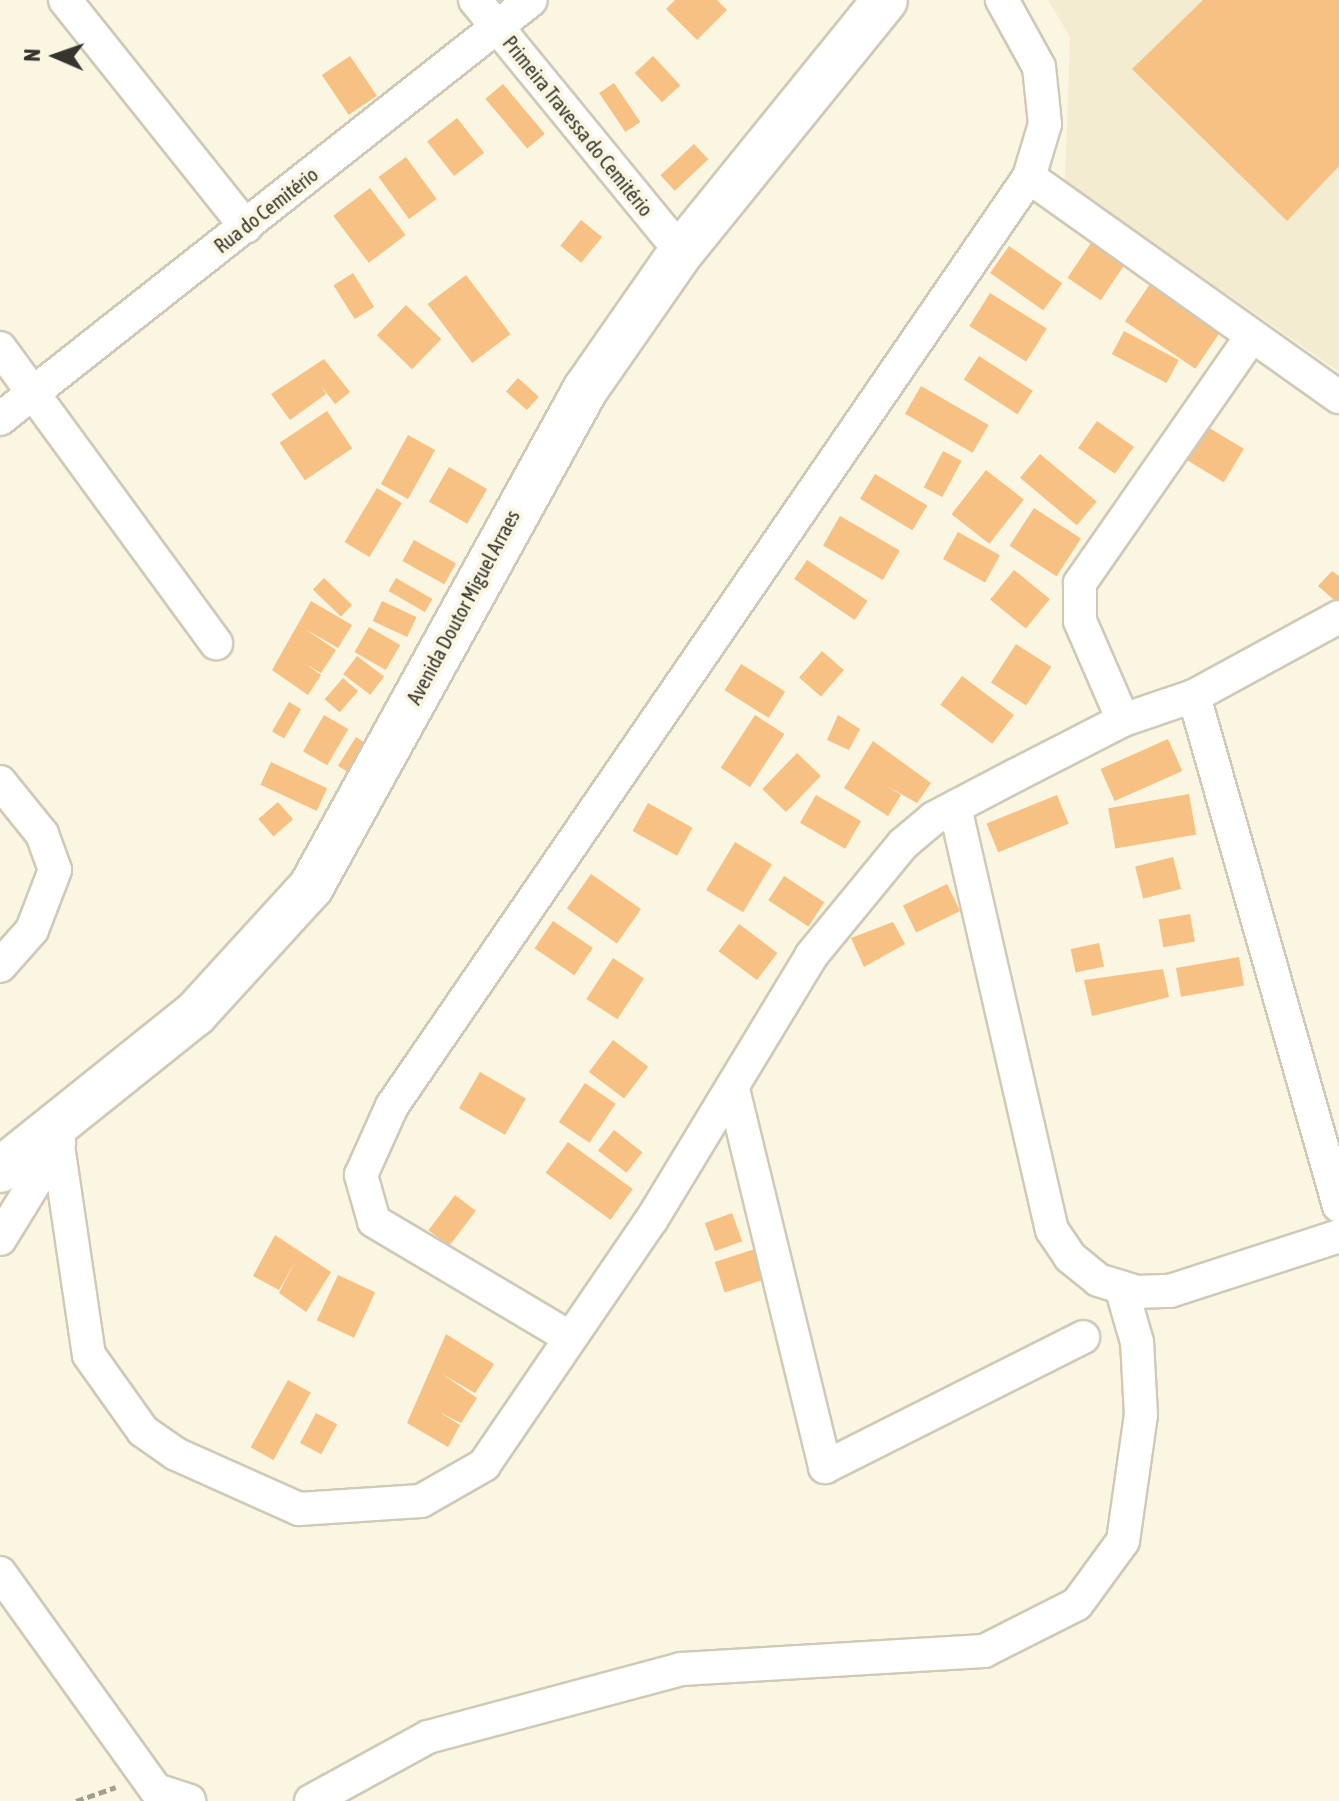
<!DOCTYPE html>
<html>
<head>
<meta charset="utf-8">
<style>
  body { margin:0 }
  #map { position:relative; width:1339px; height:1801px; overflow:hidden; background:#fbf6e2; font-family:"Asap Condensed",sans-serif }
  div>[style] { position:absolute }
  .built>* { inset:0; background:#f4ecd1 }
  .building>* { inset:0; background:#f6c182; transform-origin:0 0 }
  .path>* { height:5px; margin-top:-2.5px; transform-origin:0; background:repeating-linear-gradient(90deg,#a29e90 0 8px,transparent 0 12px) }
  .roads { filter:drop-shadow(2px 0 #cfc9b6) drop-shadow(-2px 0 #cfc9b6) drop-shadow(0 2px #cfc9b6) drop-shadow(0 -2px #cfc9b6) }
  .minor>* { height:32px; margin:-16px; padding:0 16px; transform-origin:16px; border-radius:16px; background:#fff }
  .secondary>* { height:44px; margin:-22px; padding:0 22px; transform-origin:22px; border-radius:22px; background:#fff }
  span { translate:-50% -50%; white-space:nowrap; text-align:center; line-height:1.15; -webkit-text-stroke:8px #fbf6e2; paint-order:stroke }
  .street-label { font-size:20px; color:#36342d }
  .north { position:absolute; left:16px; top:16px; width:80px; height:80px; -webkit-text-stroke:6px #fbf6e2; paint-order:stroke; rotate:272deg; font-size:22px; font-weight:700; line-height:32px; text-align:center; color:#36342d }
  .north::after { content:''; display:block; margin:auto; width:28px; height:36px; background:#36342d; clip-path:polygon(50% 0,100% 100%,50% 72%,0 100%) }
</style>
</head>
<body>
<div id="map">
  <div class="built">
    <div style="clip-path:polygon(1048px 0,1339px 0,1339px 372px,1065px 181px,1070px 37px)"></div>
  </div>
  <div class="building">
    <div style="clip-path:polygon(675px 0,717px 0,727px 10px,697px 40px,666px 9px)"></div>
    <div style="clip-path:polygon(1203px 0,1339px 0,1339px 166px,1287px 221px,1132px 69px)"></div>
    <div style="left:350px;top:56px;width:48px;height:34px;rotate:56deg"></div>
    <div style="left:653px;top:56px;width:40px;height:25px;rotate:47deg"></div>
    <div style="left:614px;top:83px;width:47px;height:18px;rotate:56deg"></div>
    <div style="left:503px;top:84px;width:65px;height:23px;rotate:50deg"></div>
    <div style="left:457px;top:118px;width:44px;height:38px;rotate:52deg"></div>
    <div style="left:694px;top:144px;width:21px;height:46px;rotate:47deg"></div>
    <div style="left:406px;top:157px;width:52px;height:34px;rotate:54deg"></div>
    <div style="left:370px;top:188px;width:59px;height:46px;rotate:53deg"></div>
    <div style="left:581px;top:220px;width:27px;height:33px;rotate:39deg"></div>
    <div style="left:1091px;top:243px;width:40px;height:42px;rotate:34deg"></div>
    <div style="left:1009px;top:246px;width:65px;height:33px;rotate:35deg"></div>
    <div style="left:353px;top:273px;width:40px;height:23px;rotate:58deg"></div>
    <div style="left:466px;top:275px;width:74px;height:48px;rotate:53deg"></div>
    <div style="left:1150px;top:284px;width:85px;height:45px;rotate:34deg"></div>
    <div style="left:990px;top:293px;width:67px;height:39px;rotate:32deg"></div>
    <div style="left:406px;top:305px;width:49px;height:42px;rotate:44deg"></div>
    <div style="left:1124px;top:331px;width:62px;height:26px;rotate:28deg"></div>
    <div style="left:979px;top:356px;width:64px;height:28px;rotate:33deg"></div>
    <div style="clip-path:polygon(324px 359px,350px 392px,335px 404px,321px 386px,326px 394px,290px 420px,271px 394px)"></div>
    <div style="left:518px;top:378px;width:28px;height:18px;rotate:42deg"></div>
    <div style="left:921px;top:386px;width:78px;height:32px;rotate:30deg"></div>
    <div style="left:327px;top:411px;width:45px;height:57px;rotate:56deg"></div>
    <div style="left:1097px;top:421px;width:45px;height:33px;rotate:35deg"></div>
    <div style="left:1201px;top:423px;width:50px;height:39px;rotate:31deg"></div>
    <div style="left:408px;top:435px;width:31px;height:56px;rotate:29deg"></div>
    <div style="left:943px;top:451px;width:21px;height:41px;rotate:28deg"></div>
    <div style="left:1040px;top:454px;width:74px;height:31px;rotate:40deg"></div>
    <div style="left:449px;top:467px;width:44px;height:40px;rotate:30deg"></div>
    <div style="left:986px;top:470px;width:48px;height:56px;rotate:38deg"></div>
    <div style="left:875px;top:474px;width:61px;height:29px;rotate:31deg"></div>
    <div style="left:377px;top:488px;width:29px;height:63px;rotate:31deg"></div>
    <div style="left:1034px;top:508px;width:56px;height:45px;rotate:33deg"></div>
    <div style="left:840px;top:516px;width:69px;height:34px;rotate:30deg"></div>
    <div style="left:958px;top:532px;width:48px;height:31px;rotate:29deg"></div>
    <div style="left:414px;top:540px;width:48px;height:24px;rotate:29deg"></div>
    <div style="left:807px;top:560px;width:73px;height:23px;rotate:34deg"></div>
    <div style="left:1014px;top:570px;width:46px;height:38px;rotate:39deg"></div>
    <div style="clip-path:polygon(1332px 571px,1339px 576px,1339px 604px,1318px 586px)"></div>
    <div style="left:324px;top:578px;width:39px;height:16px;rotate:44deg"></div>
    <div style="left:396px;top:578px;width:42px;height:15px;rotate:30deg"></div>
    <div style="clip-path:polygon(311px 601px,352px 625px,338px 648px,305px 629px,336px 650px,321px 673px,307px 665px,321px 675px,308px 695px,272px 670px)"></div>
    <div style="left:382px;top:601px;width:38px;height:22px;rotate:25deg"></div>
    <div style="left:369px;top:627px;width:36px;height:29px;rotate:30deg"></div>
    <div style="left:1016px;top:644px;width:42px;height:46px;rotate:33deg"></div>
    <div style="left:822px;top:651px;width:29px;height:35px;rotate:41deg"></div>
    <div style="left:357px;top:656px;width:34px;height:23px;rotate:37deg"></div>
    <div style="left:741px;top:664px;width:52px;height:31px;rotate:32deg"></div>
    <div style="left:962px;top:676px;width:65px;height:36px;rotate:37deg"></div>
    <div style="left:343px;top:678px;width:20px;height:28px;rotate:41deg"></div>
    <div style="left:289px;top:702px;width:14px;height:34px;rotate:30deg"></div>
    <div style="left:324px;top:715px;width:28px;height:42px;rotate:30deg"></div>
    <div style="left:755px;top:715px;width:35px;height:63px;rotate:33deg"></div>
    <div style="clip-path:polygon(838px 715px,860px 729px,849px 750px,827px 740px)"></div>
    <div style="left:356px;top:737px;width:13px;height:34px;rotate:32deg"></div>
    <div style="left:1168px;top:739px;width:35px;height:74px;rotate:66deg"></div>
    <div style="clip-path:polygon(873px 741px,931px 783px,917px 803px,887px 786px,901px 795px,888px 816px,844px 788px)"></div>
    <div style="left:797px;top:753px;width:33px;height:50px;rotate:44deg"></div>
    <div style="left:271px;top:762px;width:62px;height:25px;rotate:25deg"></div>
    <div style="left:1189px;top:794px;width:41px;height:82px;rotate:80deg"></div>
    <div style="left:816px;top:795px;width:52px;height:32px;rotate:30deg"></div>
    <div style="left:1057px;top:795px;width:31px;height:76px;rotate:68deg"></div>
    <div style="left:278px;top:802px;width:23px;height:26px;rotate:49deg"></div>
    <div style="left:648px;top:803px;width:51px;height:32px;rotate:29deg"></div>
    <div style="left:735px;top:842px;width:43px;height:56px;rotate:31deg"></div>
    <div style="left:1173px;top:857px;width:33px;height:39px;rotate:76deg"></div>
    <div style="left:591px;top:874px;width:61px;height:42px;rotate:35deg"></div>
    <div style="left:784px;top:876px;width:48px;height:29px;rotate:33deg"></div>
    <div style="left:947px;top:884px;width:30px;height:49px;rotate:64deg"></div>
    <div style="left:1190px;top:914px;width:28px;height:32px;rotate:80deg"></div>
    <div style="left:553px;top:921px;width:48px;height:33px;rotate:34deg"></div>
    <div style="clip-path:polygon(893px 922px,905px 944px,864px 967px,851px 938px)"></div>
    <div style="left:739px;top:924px;width:48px;height:34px;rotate:37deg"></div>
    <div style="left:1099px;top:943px;width:24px;height:29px;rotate:78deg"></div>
    <div style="left:1239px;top:957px;width:29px;height:64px;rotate:80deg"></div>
    <div style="left:613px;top:958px;width:37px;height:49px;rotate:33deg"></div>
    <div style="clip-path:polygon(1163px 969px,1169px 997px,1092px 1016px,1084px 980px)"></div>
    <div style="left:613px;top:1040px;width:44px;height:40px;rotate:37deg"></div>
    <div style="left:480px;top:1072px;width:53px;height:42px;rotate:30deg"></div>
    <div style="left:585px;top:1083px;width:37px;height:47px;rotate:34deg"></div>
    <div style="left:614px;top:1130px;width:36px;height:26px;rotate:38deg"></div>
    <div style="left:568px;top:1142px;width:80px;height:38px;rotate:36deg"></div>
    <div style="left:455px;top:1195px;width:26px;height:44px;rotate:37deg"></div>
    <div style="left:732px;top:1213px;width:30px;height:29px;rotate:70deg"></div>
    <div style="clip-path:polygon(275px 1235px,331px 1272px,306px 1312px,279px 1293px,295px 1262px,279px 1290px,253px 1276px)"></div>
    <div style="left:767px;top:1245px;width:32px;height:55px;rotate:72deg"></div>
    <div style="left:338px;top:1275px;width:41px;height:50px;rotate:25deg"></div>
    <div style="clip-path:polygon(446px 1334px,494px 1364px,475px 1393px,442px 1374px,477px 1398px,461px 1423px,439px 1412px,460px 1425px,448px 1447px,407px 1423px)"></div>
    <div style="left:288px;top:1380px;width:26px;height:77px;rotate:29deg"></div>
    <div style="left:316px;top:1413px;width:24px;height:34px;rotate:28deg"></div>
  </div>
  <div class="path">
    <div style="left:76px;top:1801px;width:42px;rotate:-19.3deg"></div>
  </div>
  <div class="roads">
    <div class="minor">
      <div style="left:65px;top:0;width:290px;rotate:51.4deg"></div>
      <div style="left:475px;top:0;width:325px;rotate:50.7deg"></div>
      <div style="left:1029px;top:177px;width:380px;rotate:35.4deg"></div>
      <div style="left:0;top:348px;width:366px;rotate:53.8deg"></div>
      <div style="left:0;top:419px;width:676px;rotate:-38.28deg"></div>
      <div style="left:1194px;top:696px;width:530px;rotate:74.13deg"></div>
      <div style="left:1123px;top:720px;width:108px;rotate:-113.5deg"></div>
      <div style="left:1080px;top:621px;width:38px;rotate:-90deg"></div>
      <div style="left:1080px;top:583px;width:300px;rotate:-55.2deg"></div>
      <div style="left:0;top:782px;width:67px;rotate:51.1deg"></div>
      <div style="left:42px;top:834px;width:38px;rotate:70deg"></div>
      <div style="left:55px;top:870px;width:64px;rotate:111deg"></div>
      <div style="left:32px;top:930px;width:48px;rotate:131.6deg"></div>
      <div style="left:955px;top:807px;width:434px;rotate:77.1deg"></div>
      <div style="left:1052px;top:1230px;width:32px;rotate:56deg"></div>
      <div style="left:1070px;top:1257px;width:36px;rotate:39deg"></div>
      <div style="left:1098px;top:1280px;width:41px;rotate:17.1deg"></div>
      <div style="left:1137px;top:1292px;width:33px;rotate:-2deg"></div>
      <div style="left:1170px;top:1291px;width:178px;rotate:-18deg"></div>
      <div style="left:733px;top:1089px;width:389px;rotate:76.3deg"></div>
      <div style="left:825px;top:1467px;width:289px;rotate:-26.7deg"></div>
      <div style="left:56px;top:1132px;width:225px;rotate:81.6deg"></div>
      <div style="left:89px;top:1355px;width:93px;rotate:54.6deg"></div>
      <div style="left:143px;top:1431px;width:40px;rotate:34.9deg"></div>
      <div style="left:176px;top:1454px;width:135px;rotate:24.1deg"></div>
      <div style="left:299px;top:1509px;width:122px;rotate:-3.8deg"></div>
      <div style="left:421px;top:1501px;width:73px;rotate:-29.7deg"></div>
      <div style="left:484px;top:1465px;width:298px;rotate:-55.7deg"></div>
      <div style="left:652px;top:1219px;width:307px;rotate:-58.8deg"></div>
      <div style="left:811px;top:956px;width:145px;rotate:-50.6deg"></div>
      <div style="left:903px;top:844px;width:40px;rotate:-40deg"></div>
      <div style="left:934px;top:818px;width:93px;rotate:-27.7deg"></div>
      <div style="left:1016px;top:775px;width:120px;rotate:-27.2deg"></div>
      <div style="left:1123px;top:720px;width:75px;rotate:-18.7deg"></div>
      <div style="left:1194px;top:696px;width:165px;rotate:-28.6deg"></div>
      <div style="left:0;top:1239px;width:113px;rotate:-58.4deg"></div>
      <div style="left:569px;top:1337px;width:227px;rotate:-149.3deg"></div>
      <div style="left:374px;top:1221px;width:48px;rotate:-105.8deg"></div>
      <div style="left:361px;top:1175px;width:76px;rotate:-65.8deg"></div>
      <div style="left:392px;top:1106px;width:1126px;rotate:-55.56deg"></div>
      <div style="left:1029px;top:177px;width:55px;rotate:-73.2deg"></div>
      <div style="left:1045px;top:124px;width:57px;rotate:-96deg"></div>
      <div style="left:1039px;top:67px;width:77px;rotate:-118.9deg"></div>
      <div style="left:0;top:1573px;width:267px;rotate:54.3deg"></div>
      <div style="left:156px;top:1790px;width:35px;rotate:18deg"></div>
      <div style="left:311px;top:1801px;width:133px;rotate:-28.7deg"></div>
      <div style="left:428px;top:1737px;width:262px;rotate:-15deg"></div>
      <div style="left:681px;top:1669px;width:304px;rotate:-3.4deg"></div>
      <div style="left:984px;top:1651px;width:104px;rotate:-26.8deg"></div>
      <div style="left:1077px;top:1604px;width:78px;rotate:-53.9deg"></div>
      <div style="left:1123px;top:1541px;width:127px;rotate:-81.9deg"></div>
      <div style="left:1141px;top:1415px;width:73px;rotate:-93.1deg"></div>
      <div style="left:1137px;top:1342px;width:57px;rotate:-106.2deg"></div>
    </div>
    <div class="secondary">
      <div style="left:0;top:1170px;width:250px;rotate:-38.7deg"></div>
      <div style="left:195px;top:1014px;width:172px;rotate:-47.6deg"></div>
      <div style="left:311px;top:887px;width:568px;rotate:-61.13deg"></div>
      <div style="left:585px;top:390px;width:168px;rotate:-55.2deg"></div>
      <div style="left:681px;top:252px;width:324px;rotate:-51deg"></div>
    </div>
  </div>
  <div class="street-label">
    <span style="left:578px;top:126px;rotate:51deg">Primeira Travessa do Cemitério</span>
    <span style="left:266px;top:210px;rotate:-38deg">Rua do Cemitério</span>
    <span style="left:463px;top:607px;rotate:-62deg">Avenida Doutor Miguel Arraes</span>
  </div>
  <div class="north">N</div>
</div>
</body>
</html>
